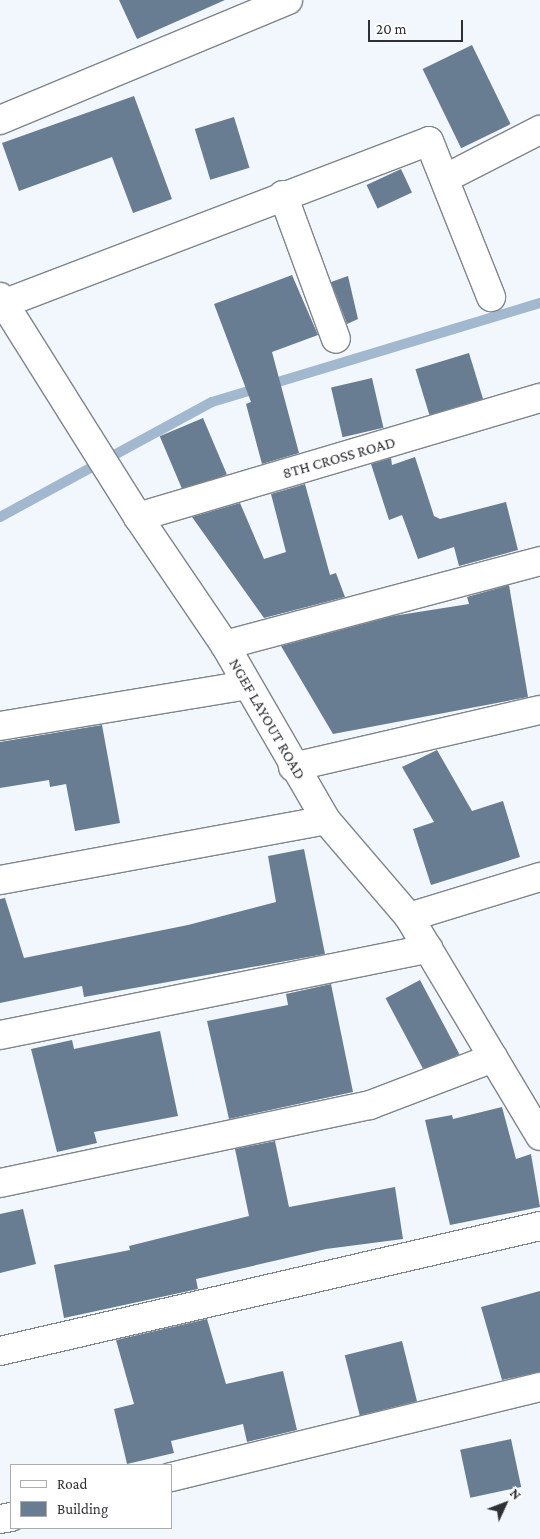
<!DOCTYPE html>
<html>
<head>
<meta charset="utf-8">
<style>
  body { margin:0 }
  #map { position:relative; width:540px; height:1539px; overflow:hidden; background:#f1f7fd; font-family:"Crimson Pro",serif }
  div>[style] { position:absolute }
  .stream>* { height:10px; margin:-5px; padding:0 5px; transform-origin:5px; border-radius:5px; background:#a1b8cf }
  .building>* { inset:0; background:#687d92; transform-origin:0 0 }
  .roads { filter:drop-shadow(1px 0 #7f858a) drop-shadow(-1px 0 #7f858a) drop-shadow(0 1px #7f858a) drop-shadow(0 -1px #7f858a) }
  .street>* { height:28px; margin:-14px; padding:0 14px; transform-origin:14px; border-radius:14px; background:#fff }
  .secondary>* { height:28px; margin:-14px; padding:0 14px; transform-origin:14px; border-radius:14px; background:#fff }
  span { translate:-50% -50%; white-space:nowrap; text-align:center; line-height:1.15; -webkit-text-stroke:4.5px #fff; paint-order:stroke }
  .street-label { font-size:16px; color:#2e3033 }
  .legend { position:absolute; left:10px; top:1464px; width:162px; height:65px; box-sizing:border-box; background:#fff; border:1px solid #abacad; margin:0; padding:6px 9px; list-style:none; font-size:15px; color:#2e3033 }
  .legend li { display:flex; align-items:center; gap:10px; height:25px }
  .legend b { width:25px; border:1px solid #abacad }
  .north { position:absolute; left:480px; top:1479px; width:50px; height:50px; -webkit-text-stroke:4px #fff; paint-order:stroke; rotate:47deg; font-size:14px; font-weight:700; line-height:20px; text-align:center; color:#2e3033 }
  .north::after { content:''; display:block; margin:auto; width:18px; height:22px; background:#2e3033; clip-path:polygon(50% 0,100% 100%,50% 72%,0 100%) }
  .scale { position:absolute; left:368px; top:20px; width:95px; height:22px; box-sizing:border-box; border:2px solid #2e3033; border-top:0; padding-left:6px; font-size:15px; line-height:18px; white-space:nowrap; color:#2e3033; -webkit-text-stroke:4px #fff; paint-order:stroke }
</style>
</head>
<body>
<div id="map">
  <div class="stream">
    <div style="left:0;top:517px;width:241px;rotate:-28.5deg"></div>
    <div style="left:212px;top:402px;width:343px;rotate:-16.8deg"></div>
  </div>
  <div class="building">
    <div style="clip-path:polygon(119px 0,225px 0,137px 39px)"></div>
    <div style="left:472px;top:45px;width:88px;height:55px;rotate:64deg"></div>
    <div style="clip-path:polygon(134px 96px,172px 199px,133px 213px,112px 157px,19px 191px,2px 143px)"></div>
    <div style="left:234px;top:117px;width:53px;height:41px;rotate:73deg"></div>
    <div style="left:401px;top:169px;width:26px;height:38px;rotate:65deg"></div>
    <div style="clip-path:polygon(292px 275px,318px 335px,272px 352px,299px 453px,262px 464px,246px 404px,251px 402px,214px 304px)"></div>
    <div style="clip-path:polygon(348px 276px,358px 319px,347px 324px,331px 282px)"></div>
    <div style="left:469px;top:353px;width:48px;height:56px;rotate:73deg"></div>
    <div style="left:372px;top:378px;width:51px;height:42px;rotate:77deg"></div>
    <div style="left:203px;top:418px;width:61px;height:47px;rotate:67deg"></div>
    <div style="clip-path:polygon(415px 457px,434px 516px,440px 519px,506px 502px,518px 550px,459px 566px,454px 547px,418px 559px,402px 515px,389px 520px,371px 464px,391px 458px,392px 465px)"></div>
    <div style="clip-path:polygon(305px 484px,330px 575px,336px 573px,345px 597px,264px 618px,192px 517px,240px 503px,264px 559px,286px 552px,271px 494px)"></div>
    <div style="clip-path:polygon(509px 585px,528px 697px,333px 734px,281px 646px,393px 616px,469px 604px,467px 597px)"></div>
    <div style="clip-path:polygon(102px 725px,120px 823px,75px 831px,66px 784px,50px 787px,49px 780px,0 788px,0 742px)"></div>
    <div style="clip-path:polygon(437px 750px,472px 811px,503px 801px,520px 857px,431px 885px,413px 829px,434px 822px,402px 767px)"></div>
    <div style="clip-path:polygon(304px 849px,325px 954px,84px 997px,82px 986px,0 1003px,0 899px,5px 898px,24px 958px,188px 925px,276px 902px,268px 856px)"></div>
    <div style="left:420px;top:980px;width:84px;height:39px;rotate:62deg"></div>
    <div style="clip-path:polygon(331px 984px,353px 1092px,229px 1119px,207px 1021px,288px 1005px,286px 994px)"></div>
    <div style="clip-path:polygon(160px 1031px,178px 1116px,94px 1132px,97px 1143px,57px 1152px,31px 1049px,72px 1040px,74px 1049px)"></div>
    <div style="clip-path:polygon(502px 1107px,516px 1159px,531px 1154px,540px 1207px,450px 1225px,425px 1120px,452px 1115px,453px 1119px)"></div>
    <div style="clip-path:polygon(275px 1141px,289px 1207px,395px 1187px,403px 1239px,326px 1249px,196px 1279px,198px 1289px,64px 1318px,54px 1265px,130px 1250px,129px 1246px,249px 1216px,235px 1149px)"></div>
    <div style="clip-path:polygon(23px 1209px,36px 1264px,0 1273px,0 1214px)"></div>
    <div style="clip-path:polygon(540px 1291px,540px 1372px,502px 1380px,481px 1307px)"></div>
    <div style="clip-path:polygon(207px 1319px,226px 1384px,283px 1371px,297px 1430px,247px 1442px,243px 1424px,171px 1441px,174px 1453px,127px 1464px,114px 1409px,134px 1404px,116px 1340px)"></div>
    <div style="left:402px;top:1341px;width:62px;height:59px;rotate:76deg"></div>
    <div style="left:511px;top:1439px;width:49px;height:52px;rotate:78deg"></div>
  </div>
  <div class="roads">
    <div class="street">
      <div style="left:0;top:120px;width:312px;rotate:-22.6deg"></div>
      <div style="left:446px;top:178px;width:106px;rotate:-27.1deg"></div>
      <div style="left:283px;top:195px;width:153px;rotate:69.8deg"></div>
      <div style="left:0;top:305px;width:459px;rotate:-20.9deg"></div>
      <div style="left:429px;top:141px;width:168px;rotate:68.3deg"></div>
      <div style="left:138px;top:517px;width:419px;rotate:-16.5deg"></div>
      <div style="left:225px;top:645px;width:326px;rotate:-14.9deg"></div>
      <div style="left:0;top:726px;width:250px;rotate:-9.4deg"></div>
      <div style="left:293px;top:767px;width:253px;rotate:-13deg"></div>
      <div style="left:409px;top:917px;width:137px;rotate:-17deg"></div>
      <div style="left:0;top:1035px;width:437px;rotate:-11.4deg"></div>
      <div style="left:0;top:1183px;width:378px;rotate:-11.9deg"></div>
      <div style="left:370px;top:1105px;width:132px;rotate:-20.9deg"></div>
      <div style="left:0;top:1351px;width:554px;rotate:-13.03deg"></div>
      <div style="left:171px;top:1477px;width:380px;rotate:-13.7deg"></div>
      <div style="left:0;top:1519px;width:11px;rotate:-10deg"></div>
    </div>
    <div class="secondary">
      <div style="left:0;top:297px;width:260px;rotate:57.9deg"></div>
      <div style="left:138px;top:517px;width:155px;rotate:55.8deg"></div>
      <div style="left:225px;top:645px;width:202px;rotate:60deg"></div>
      <div style="left:326px;top:820px;width:128px;rotate:49.4deg"></div>
      <div style="left:409px;top:917px;width:255px;rotate:59.1deg"></div>
      <div style="left:0;top:880px;width:331px;rotate:-10.4deg"></div>
    </div>
  </div>
  <div class="street-label">
    <span style="left:339px;top:458px;rotate:-16deg">8TH CROSS ROAD</span>
    <span style="left:267px;top:719px;rotate:60deg">NGEF LAYOUT ROAD</span>
  </div>
  <ul class="legend">
  <li><b style="height:6px;background:#fff"></b>Road</li>
  <li><b style="height:14px;background:#687d92"></b>Building</li>
  </ul>
  <div class="north">N</div>
  <div class="scale">20 m</div>
</div>
</body>
</html>
